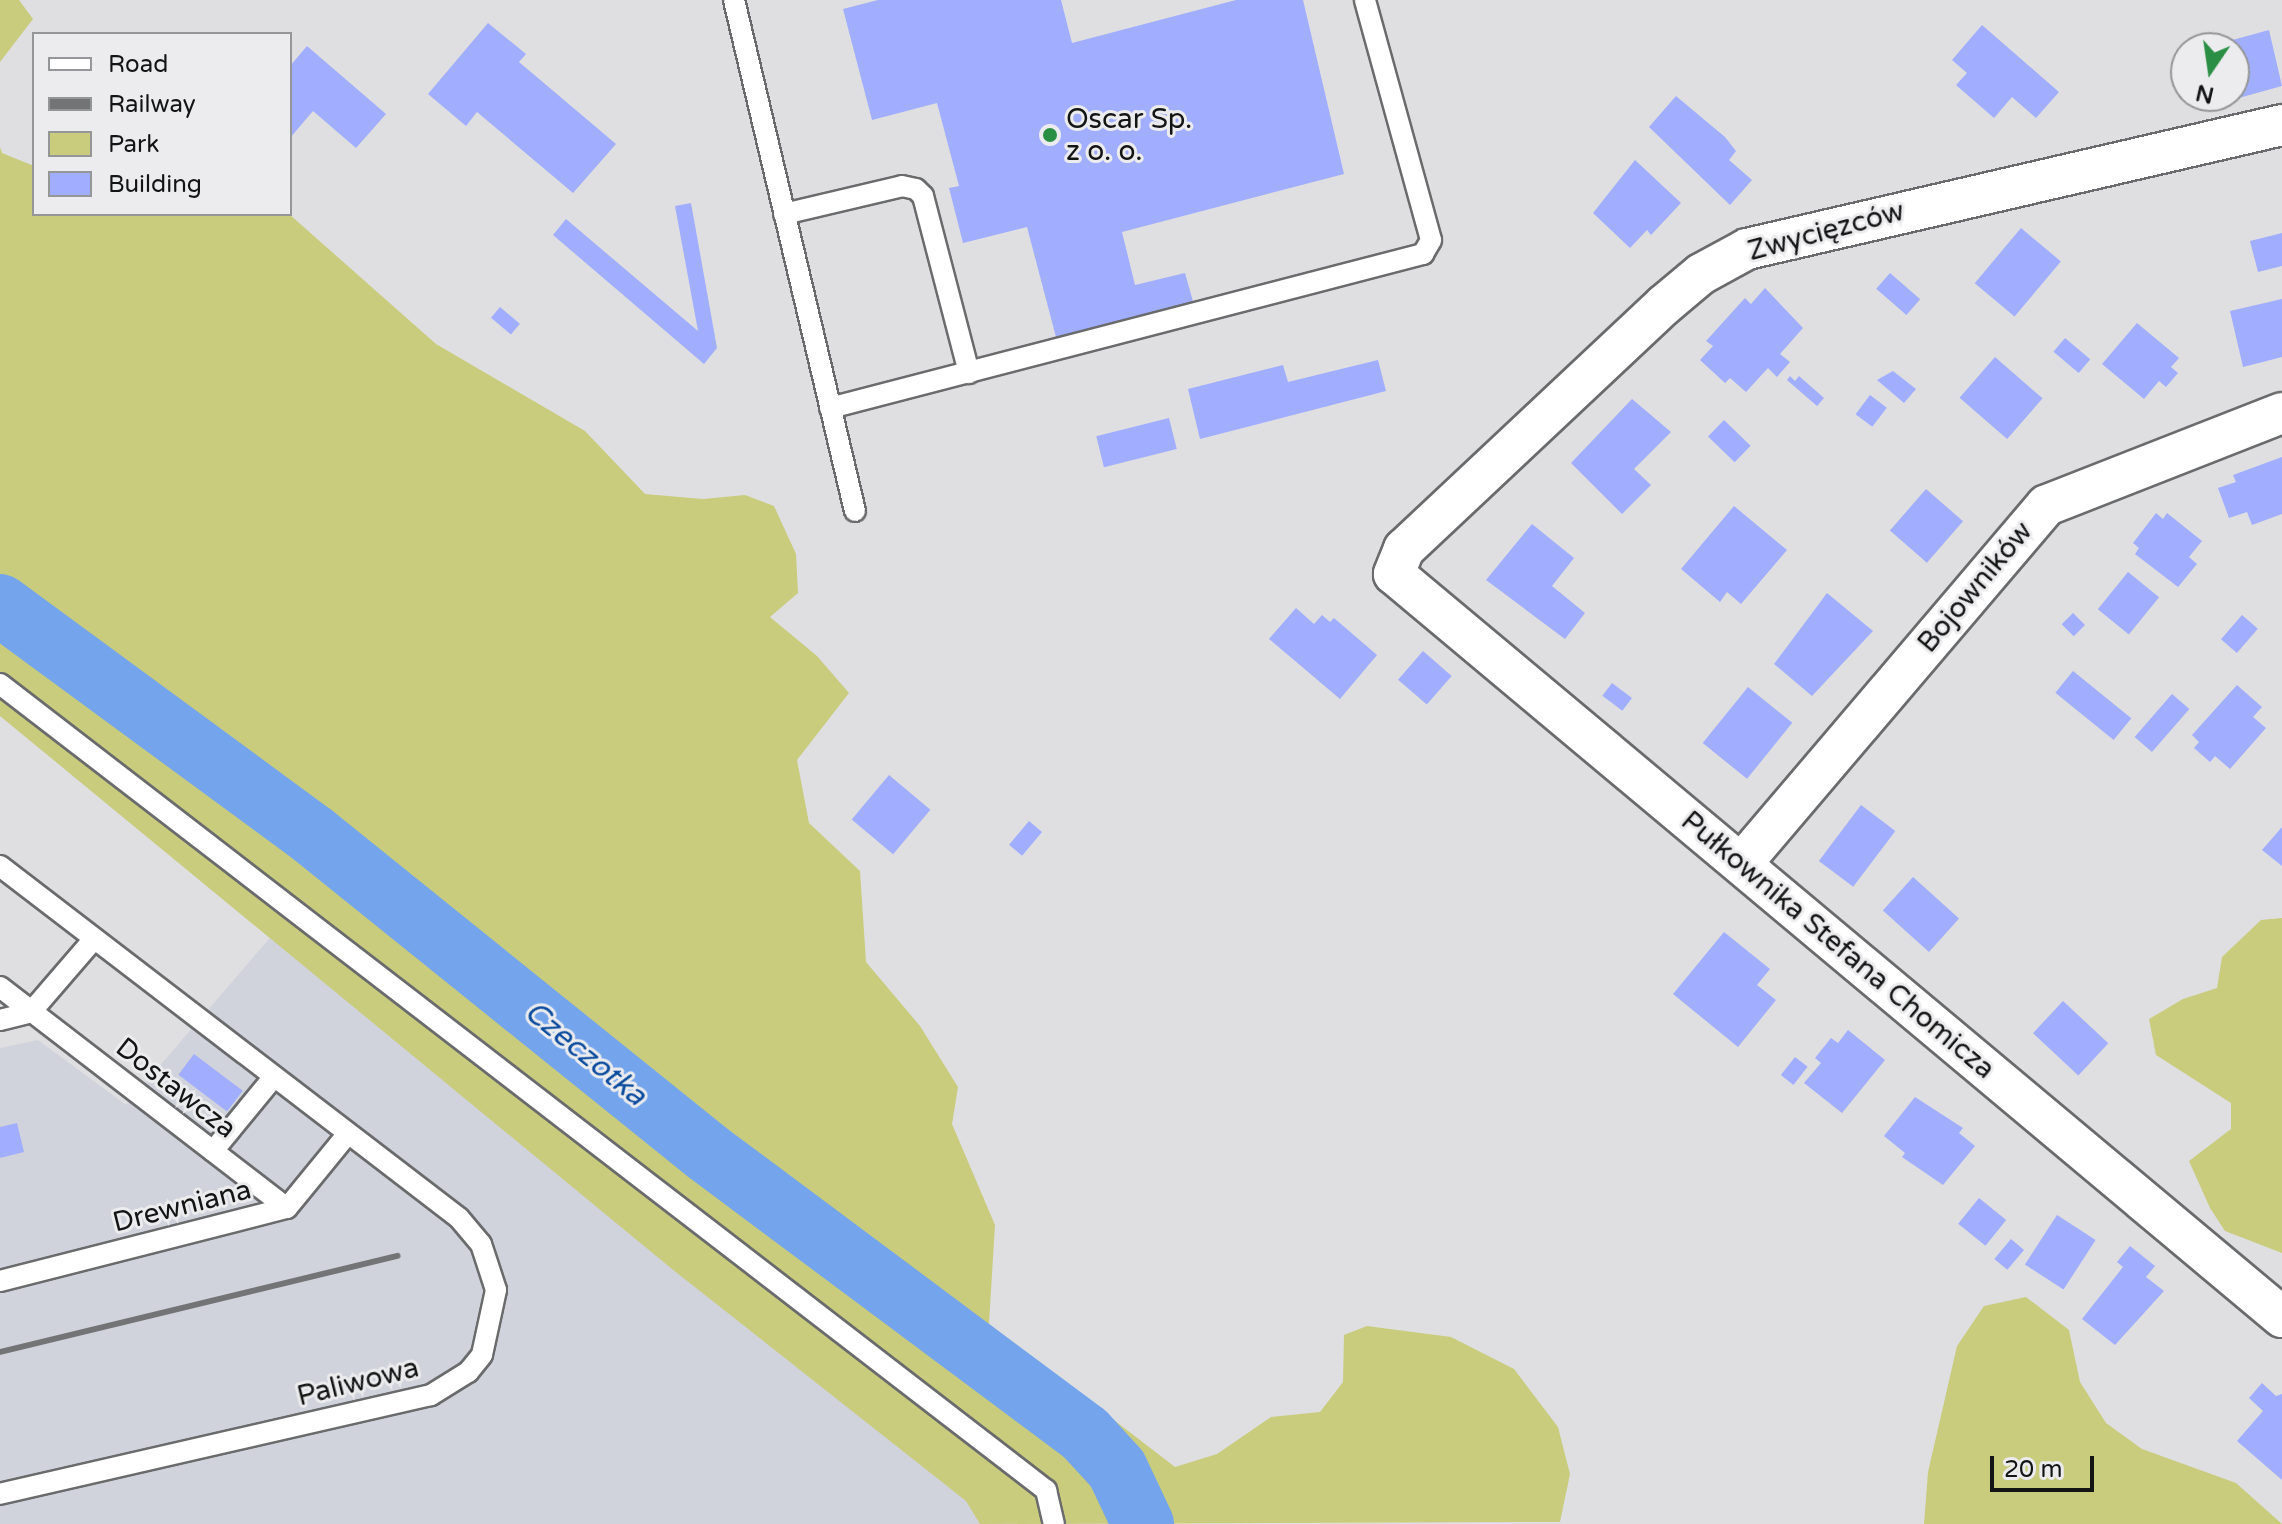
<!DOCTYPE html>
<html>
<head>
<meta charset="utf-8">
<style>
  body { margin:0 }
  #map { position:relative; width:2282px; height:1524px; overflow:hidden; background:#dfdfe1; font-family:"Varela Round",sans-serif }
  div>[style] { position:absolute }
  .built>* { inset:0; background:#d1d3dc }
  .green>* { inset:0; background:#c9cc7c }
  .river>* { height:62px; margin:-31px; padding:0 31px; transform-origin:31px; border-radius:31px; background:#74a5ec }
  .building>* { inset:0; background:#a1adff; transform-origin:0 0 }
  .roads { filter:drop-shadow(2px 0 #6a6b6c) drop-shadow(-2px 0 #6a6b6c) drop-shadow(0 2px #6a6b6c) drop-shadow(0 -2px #6a6b6c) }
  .lane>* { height:20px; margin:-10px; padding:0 10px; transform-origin:10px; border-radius:10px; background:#fff }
  .street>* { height:40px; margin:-20px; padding:0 20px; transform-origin:20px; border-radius:20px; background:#fff }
  .rail>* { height:6px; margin:-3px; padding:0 3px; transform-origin:3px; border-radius:3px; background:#737475 }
  .dots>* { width:22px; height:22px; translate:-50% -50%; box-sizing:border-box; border:4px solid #ececee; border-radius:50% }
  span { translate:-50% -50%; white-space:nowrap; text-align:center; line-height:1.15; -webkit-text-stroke:6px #ececee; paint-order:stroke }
  .poi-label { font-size:28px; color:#131414 }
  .left { translate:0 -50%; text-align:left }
  .street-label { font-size:28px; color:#131414 }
  .water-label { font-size:30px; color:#0a4b9e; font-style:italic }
  .legend { position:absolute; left:32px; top:32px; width:260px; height:184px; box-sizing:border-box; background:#ececee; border:2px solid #959697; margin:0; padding:10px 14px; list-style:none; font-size:24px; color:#131414 }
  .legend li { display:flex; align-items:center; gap:16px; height:40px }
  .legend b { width:40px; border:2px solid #959697 }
  .north { position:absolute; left:2170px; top:32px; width:80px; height:80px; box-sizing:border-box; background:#ececee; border:2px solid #959697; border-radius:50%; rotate:193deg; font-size:22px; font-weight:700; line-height:32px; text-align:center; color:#131414 }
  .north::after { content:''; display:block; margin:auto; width:28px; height:36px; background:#2a8f44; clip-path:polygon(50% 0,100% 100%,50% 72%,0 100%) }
  .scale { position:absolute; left:1990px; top:1456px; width:104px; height:36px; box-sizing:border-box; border:4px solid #131414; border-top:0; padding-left:10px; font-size:24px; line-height:28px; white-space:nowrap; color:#131414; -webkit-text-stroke:6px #ececee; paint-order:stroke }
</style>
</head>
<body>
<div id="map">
  <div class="built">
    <div style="clip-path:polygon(281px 925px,1029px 1524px,0 1524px,0 1048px,38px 1040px,126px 1105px)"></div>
  </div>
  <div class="green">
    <div style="clip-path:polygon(0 0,19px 0,33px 19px,0 62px)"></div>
    <div style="clip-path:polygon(0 147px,2px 153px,34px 166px,34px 214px,289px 214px,436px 344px,585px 431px,645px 494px,703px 499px,745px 495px,774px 506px,796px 554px,798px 593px,770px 617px,817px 656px,849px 693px,797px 760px,809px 823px,860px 871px,866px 962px,920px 1026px,958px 1087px,952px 1124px,995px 1225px,989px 1324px,1175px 1467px,1217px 1454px,1271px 1417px,1320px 1412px,1343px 1382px,1344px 1335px,1367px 1326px,1451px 1337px,1514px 1369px,1558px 1427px,1570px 1474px,1560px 1522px,980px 1524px,966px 1501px,672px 1269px,0 716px)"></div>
    <div style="clip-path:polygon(2282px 918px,2282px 1253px,2225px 1231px,2210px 1208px,2189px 1161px,2231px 1129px,2231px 1103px,2156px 1055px,2149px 1019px,2183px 999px,2217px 988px,2222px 957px,2261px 920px)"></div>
    <div style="clip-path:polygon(2026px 1297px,2069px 1330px,2080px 1382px,2106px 1423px,2142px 1449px,2236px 1483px,2282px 1524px,1924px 1524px,1928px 1472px,1957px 1346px,1984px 1306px)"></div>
  </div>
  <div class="river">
    <div style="left:0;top:605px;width:388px;rotate:36.3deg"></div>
    <div style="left:313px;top:835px;width:507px;rotate:38.84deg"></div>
    <div style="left:708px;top:1153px;width:470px;rotate:36.7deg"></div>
    <div style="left:1085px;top:1434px;width:47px;rotate:47.6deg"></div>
    <div style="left:1117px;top:1469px;width:61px;rotate:64.7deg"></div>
  </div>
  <div class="building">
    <div style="clip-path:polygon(878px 0,1061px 0,1072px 43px,1236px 0,1303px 0,1344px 174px,1122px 232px,1135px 285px,1185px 273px,1194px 305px,1057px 341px,1027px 227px,963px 243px,949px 188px,959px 186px,937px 103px,872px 120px,843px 9px)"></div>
    <div style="clip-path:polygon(488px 23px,526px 54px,519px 62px,616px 144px,573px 193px,477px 112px,466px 126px,428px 94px)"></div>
    <div style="clip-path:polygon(1982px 25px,2059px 92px,2036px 118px,2012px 97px,1994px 118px,1956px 85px,1967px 73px,1952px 60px)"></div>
    <div style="clip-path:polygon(2269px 30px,2282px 86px,2217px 104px,2215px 96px,2234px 96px,2234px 48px,2207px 47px)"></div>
    <div style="clip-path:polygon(307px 46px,386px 114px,356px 148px,313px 111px,290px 138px,290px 66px)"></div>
    <div style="clip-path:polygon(1676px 96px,1725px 137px,1736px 151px,1729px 160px,1752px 180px,1730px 205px,1649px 127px)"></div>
    <div style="clip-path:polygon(1635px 160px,1681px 203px,1651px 235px,1647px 230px,1630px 248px,1593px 213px)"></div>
    <div style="clip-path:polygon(691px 203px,717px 348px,704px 364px,553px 235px,566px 219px,698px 331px,675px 206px)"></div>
    <div style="left:2021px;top:228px;width:52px;height:72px;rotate:40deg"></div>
    <div style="clip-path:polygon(2282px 233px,2282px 266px,2258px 272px,2250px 241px)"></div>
    <div style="left:1890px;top:273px;width:40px;height:21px;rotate:41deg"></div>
    <div style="clip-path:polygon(1765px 288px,1803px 328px,1780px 354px,1790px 362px,1777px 377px,1768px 368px,1746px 392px,1730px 378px,1725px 383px,1700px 360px,1713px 346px,1706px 341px,1745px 298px,1751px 304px)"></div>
    <div style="clip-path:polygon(2282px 299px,2282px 357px,2243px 367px,2230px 311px)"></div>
    <div style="left:500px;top:307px;width:26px;height:14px;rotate:40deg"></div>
    <div style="clip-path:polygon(2137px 323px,2179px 358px,2171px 367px,2178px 373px,2166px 387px,2159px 381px,2144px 399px,2102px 364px)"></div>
    <div style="left:2065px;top:338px;width:33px;height:18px;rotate:40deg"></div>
    <div style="left:1995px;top:357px;width:63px;height:54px;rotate:41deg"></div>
    <div style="clip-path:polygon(1378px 360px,1386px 391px,1200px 439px,1188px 389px,1283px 365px,1288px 382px)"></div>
    <div style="clip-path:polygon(1893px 371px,1916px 389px,1904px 403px,1877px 380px)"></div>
    <div style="clip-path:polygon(1790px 376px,1795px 381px,1799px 376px,1824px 398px,1817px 406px,1787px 380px)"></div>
    <div style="left:1870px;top:395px;width:21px;height:24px;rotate:37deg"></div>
    <div style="clip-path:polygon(1632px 399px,1671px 432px,1634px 469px,1651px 485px,1622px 514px,1571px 463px)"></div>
    <div style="left:1169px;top:418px;width:32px;height:75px;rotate:76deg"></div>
    <div style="left:1724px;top:420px;width:37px;height:23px;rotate:44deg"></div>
    <div style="clip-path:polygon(2282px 457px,2282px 514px,2252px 525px,2247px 512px,2229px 518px,2218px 488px,2236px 482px,2233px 475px)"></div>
    <div style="left:1926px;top:489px;width:49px;height:55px;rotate:41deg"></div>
    <div style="clip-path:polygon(1734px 506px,1787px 550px,1741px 604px,1727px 592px,1720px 602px,1681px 569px)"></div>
    <div style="clip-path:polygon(2156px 513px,2163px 519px,2167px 513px,2202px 541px,2189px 557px,2197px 564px,2178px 587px,2135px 554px,2139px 548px,2133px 543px)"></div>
    <div style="clip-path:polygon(1532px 524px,1574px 558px,1552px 586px,1585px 613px,1565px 639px,1486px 580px)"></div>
    <div style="left:2128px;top:572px;width:40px;height:48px;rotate:39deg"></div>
    <div style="clip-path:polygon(1827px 593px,1873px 631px,1812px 696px,1774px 664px)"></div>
    <div style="clip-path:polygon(1296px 608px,1314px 624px,1322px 615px,1330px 622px,1334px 618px,1377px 655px,1340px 699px,1269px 639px)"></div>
    <div style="left:2073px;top:613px;width:17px;height:16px;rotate:45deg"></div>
    <div style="left:2242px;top:615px;width:21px;height:32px;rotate:41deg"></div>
    <div style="left:1423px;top:651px;width:38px;height:38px;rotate:41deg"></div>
    <div style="left:2073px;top:671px;width:75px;height:28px;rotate:39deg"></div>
    <div style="left:1612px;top:683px;width:25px;height:16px;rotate:37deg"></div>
    <div style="clip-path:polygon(2237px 685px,2262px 707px,2253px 717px,2266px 728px,2230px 769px,2215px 756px,2210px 762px,2194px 748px,2199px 742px,2192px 735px)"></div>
    <div style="left:1748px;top:687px;width:57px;height:72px;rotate:39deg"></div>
    <div style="left:2172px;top:694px;width:23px;height:57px;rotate:41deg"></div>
    <div style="left:889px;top:775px;width:54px;height:58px;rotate:40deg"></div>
    <div style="left:1861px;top:805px;width:43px;height:70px;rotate:37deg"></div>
    <div style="left:1029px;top:821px;width:17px;height:31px;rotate:40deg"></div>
    <div style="clip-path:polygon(2282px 827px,2282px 866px,2262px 850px)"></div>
    <div style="left:1913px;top:877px;width:62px;height:45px;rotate:42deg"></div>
    <div style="clip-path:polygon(1724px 932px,1770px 969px,1757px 985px,1776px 1000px,1738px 1047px,1673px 994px)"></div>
    <div style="left:2063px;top:1001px;width:62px;height:44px;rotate:43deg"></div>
    <div style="clip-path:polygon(1848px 1030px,1885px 1060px,1842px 1113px,1804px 1083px,1821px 1063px,1815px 1058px,1831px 1038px,1838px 1043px)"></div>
    <div style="left:194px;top:1054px;width:61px;height:26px;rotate:37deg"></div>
    <div style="left:1795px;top:1057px;width:16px;height:23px;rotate:38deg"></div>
    <div style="clip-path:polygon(1915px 1097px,1963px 1128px,1959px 1133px,1975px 1146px,1943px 1185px,1902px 1157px,1905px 1153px,1884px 1136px)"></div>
    <div style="clip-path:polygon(17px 1123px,24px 1152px,0 1158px,0 1127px)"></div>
    <div style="left:1979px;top:1198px;width:35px;height:33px;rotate:39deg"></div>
    <div style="left:2057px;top:1215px;width:46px;height:59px;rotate:33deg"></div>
    <div style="left:2011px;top:1239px;width:17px;height:26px;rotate:40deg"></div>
    <div style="clip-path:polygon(2130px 1246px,2155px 1266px,2146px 1277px,2164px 1291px,2115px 1345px,2082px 1319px,2123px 1267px,2117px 1262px)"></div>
    <div style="clip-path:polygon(2262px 1383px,2276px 1396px,2282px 1394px,2282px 1480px,2237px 1441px,2263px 1411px,2249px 1398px)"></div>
  </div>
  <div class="roads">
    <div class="lane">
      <div style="left:734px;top:0;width:525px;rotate:76.68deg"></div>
      <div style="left:784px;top:214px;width:121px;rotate:-13.3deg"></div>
      <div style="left:902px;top:186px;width:14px;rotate:12deg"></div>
      <div style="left:916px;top:189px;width:10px;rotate:45deg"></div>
      <div style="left:923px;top:196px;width:183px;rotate:75.4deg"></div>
      <div style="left:830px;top:408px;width:613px;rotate:-14.56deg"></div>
      <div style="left:1423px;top:254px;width:16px;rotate:-60deg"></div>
      <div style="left:1431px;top:240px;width:249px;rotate:-105.4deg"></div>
      <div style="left:0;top:684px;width:1321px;rotate:37.62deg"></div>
      <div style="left:1046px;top:1490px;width:35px;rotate:77deg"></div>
      <div style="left:0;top:866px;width:578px;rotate:37.48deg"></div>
      <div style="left:459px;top:1218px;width:34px;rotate:50deg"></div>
      <div style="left:481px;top:1244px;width:48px;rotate:71.9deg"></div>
      <div style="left:496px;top:1290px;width:66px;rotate:102.2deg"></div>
      <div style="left:482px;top:1355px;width:22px;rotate:129deg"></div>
      <div style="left:468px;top:1372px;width:44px;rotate:148.1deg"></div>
      <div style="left:431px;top:1395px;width:442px;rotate:167.1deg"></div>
      <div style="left:0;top:987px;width:362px;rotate:37.6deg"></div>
      <div style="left:31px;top:1012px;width:96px;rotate:-49.2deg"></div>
      <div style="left:0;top:1020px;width:32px;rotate:-14deg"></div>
      <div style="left:213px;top:1151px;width:94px;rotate:-50.6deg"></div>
      <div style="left:0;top:1281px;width:296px;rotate:-14.3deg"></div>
      <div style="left:287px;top:1208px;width:93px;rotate:-50.7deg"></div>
    </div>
    <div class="street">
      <div style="left:2282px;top:125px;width:549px;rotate:166.95deg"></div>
      <div style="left:1747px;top:249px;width:52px;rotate:151.5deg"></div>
      <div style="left:1701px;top:274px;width:48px;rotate:140deg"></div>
      <div style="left:1664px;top:305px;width:357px;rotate:136.8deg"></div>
      <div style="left:1404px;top:549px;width:27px;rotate:112deg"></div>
      <div style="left:1394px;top:574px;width:1158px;rotate:39.92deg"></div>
      <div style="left:1742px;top:863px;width:470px;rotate:-49.6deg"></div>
      <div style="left:2047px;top:505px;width:252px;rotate:-21.4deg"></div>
    </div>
  </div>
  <div class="rail">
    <div style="left:0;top:1352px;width:409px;rotate:-13.6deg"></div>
  </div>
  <div class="dots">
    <div style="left:1050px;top:135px;background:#2a8f44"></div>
  </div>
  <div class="poi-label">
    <span class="left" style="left:1066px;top:135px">Oscar Sp.<br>z o. o.</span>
  </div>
  <div class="street-label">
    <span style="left:1826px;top:231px;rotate:-15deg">Zwycięzców</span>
    <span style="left:1975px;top:587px;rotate:-50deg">Bojowników</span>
    <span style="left:1838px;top:945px;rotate:40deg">Pułkownika Stefana Chomicza</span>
    <span style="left:176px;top:1088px;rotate:38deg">Dostawcza</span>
    <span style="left:182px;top:1206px;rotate:-14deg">Drewniana</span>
    <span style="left:358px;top:1382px;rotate:-14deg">Paliwowa</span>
  </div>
  <div class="water-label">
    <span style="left:585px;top:1054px;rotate:39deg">Czeczotka</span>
  </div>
  <ul class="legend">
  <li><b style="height:10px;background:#fff"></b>Road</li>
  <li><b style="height:10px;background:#737475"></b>Railway</li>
  <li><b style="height:22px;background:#c9cc7c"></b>Park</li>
  <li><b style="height:22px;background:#a1adff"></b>Building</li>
  </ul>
  <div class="north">N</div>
  <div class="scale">20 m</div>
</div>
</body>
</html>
